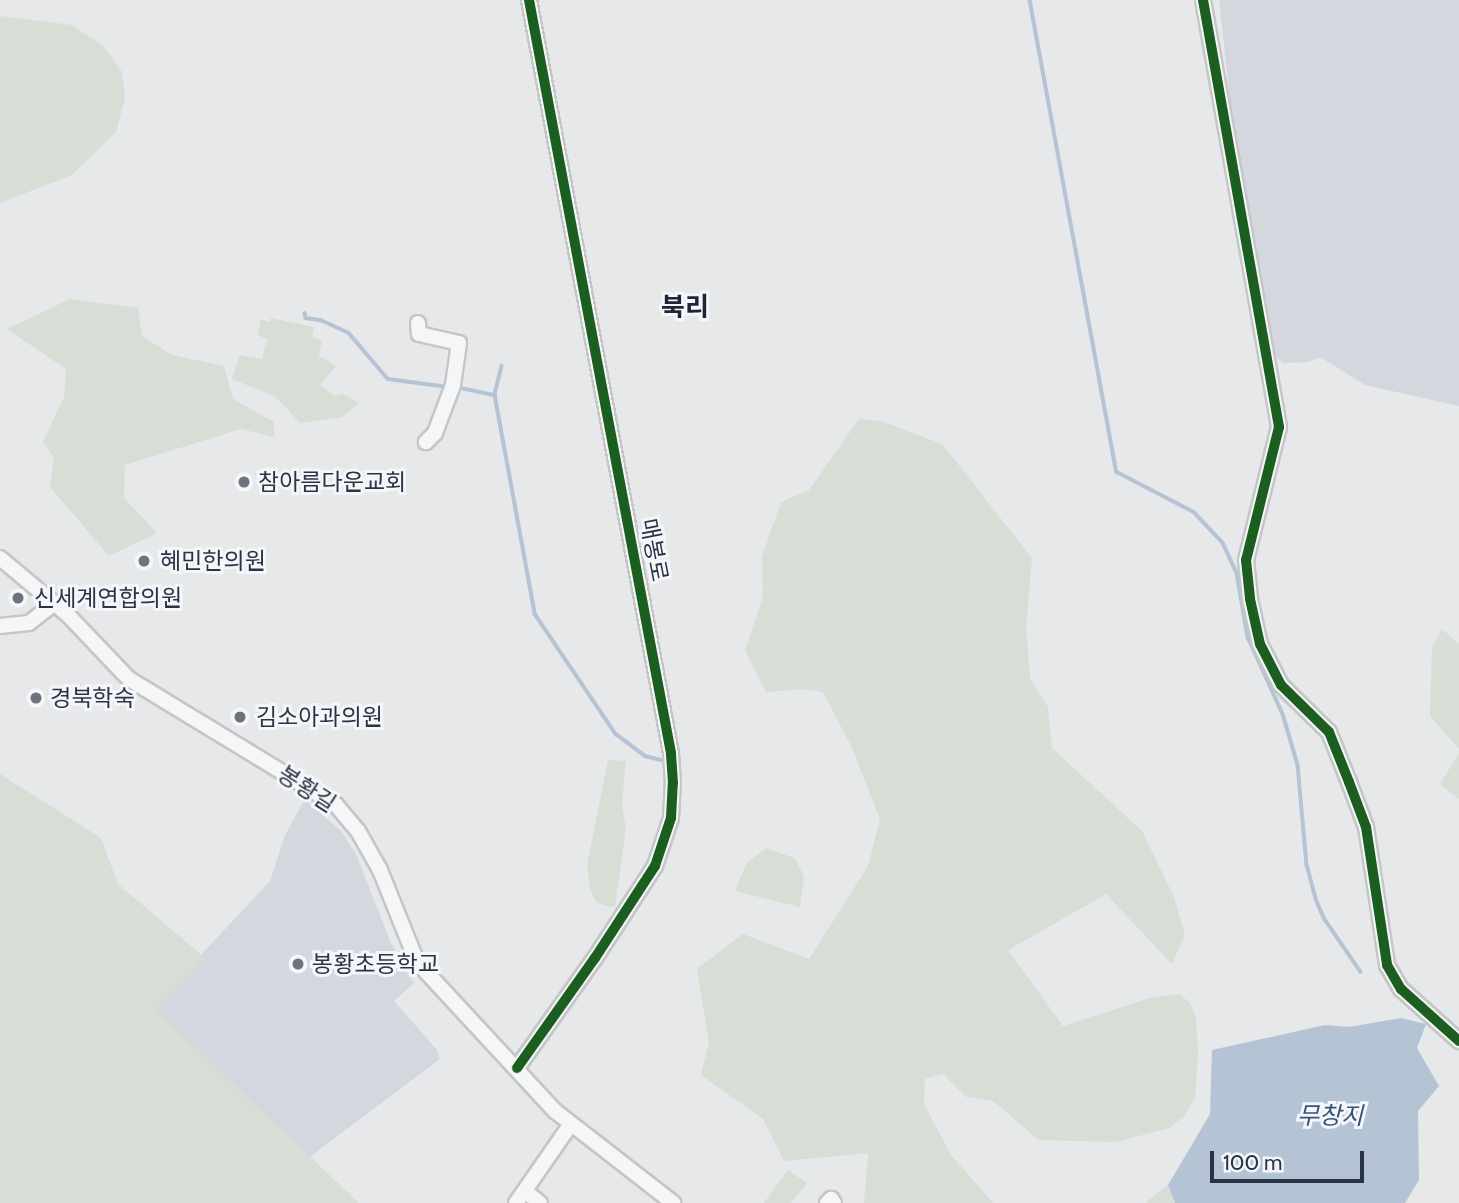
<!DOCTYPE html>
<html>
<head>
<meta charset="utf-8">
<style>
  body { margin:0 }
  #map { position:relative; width:1459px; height:1203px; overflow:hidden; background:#e6e8ea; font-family:Cabin,"Noto Sans KR",sans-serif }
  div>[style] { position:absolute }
  .built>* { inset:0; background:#d4d7dd }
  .green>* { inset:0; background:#d6ded6 }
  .water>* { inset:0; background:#b4c4d5 }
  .stream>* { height:3.5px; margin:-1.75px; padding:0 1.75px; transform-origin:1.75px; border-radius:1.75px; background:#b4c4d5 }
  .roads { filter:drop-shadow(2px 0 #c4c6c8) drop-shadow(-2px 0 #c4c6c8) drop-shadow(0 2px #c4c6c8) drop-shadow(0 -2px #c4c6c8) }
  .minor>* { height:14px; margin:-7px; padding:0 7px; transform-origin:7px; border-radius:7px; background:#f5f6f7 }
  .cycleway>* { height:10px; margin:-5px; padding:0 5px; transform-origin:5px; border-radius:5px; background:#1b5e20 }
  .dots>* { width:19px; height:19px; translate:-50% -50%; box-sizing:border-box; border:4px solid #f4f6f9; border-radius:50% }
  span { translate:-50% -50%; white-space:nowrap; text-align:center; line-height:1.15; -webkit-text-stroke:6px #f4f6f9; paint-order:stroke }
  .poi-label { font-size:23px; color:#2b3445 }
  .left { translate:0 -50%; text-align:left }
  .street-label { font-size:23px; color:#2b3445 }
  .water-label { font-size:24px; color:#34527a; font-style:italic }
  .quarter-label { font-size:26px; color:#1d2536; font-weight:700 }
  .scale { position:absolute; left:1210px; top:1151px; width:154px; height:32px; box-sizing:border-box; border:4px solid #2b3445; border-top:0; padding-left:9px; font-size:21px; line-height:24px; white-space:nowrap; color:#2b3445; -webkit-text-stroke:5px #f4f6f9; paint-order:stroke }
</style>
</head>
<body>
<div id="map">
  <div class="built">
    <div style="clip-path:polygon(1219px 0,1459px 0,1459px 406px,1365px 385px,1320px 357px,1308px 362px,1283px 363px,1271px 353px,1237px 162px)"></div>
    <div style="clip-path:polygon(305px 799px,341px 831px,356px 854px,391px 943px,414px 983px,394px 1001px,437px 1050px,440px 1059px,303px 1162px,142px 1018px,270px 881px,285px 835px)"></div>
  </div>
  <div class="green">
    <div style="clip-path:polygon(0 16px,72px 25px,103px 46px,122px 72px,125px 98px,116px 132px,72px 175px,0 203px)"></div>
    <div style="clip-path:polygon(70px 299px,138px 308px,142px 336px,172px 355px,224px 366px,233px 399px,274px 422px,274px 437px,241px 429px,125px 465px,124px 498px,157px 533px,109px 556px,50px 487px,54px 458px,43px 442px,64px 397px,66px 369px,7px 329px)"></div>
    <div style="clip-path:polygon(271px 318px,314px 327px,312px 337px,322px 340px,319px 356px,336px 366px,320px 385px,334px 396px,343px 394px,359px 403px,342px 417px,300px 423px,276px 397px,232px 379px,240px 355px,262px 359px,267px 339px,258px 335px,261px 319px,269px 322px)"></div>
    <div style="clip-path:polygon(859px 419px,881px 421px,942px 444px,1032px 558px,1026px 628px,1030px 678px,1048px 707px,1052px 748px,1142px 831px,1174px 897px,1185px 935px,1172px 964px,1106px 894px,1008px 950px,1063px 1026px,1150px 998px,1179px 994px,1190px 1003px,1196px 1018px,1198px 1055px,1195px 1098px,1185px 1115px,1169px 1128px,1116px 1142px,1039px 1140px,993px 1101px,966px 1097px,943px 1074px,925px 1079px,924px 1104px,951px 1155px,993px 1203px,864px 1203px,868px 1153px,784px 1161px,763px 1119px,701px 1075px,709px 1043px,697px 969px,743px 934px,809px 959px,868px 866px,880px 819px,852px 748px,823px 692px,805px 689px,766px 692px,745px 650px,763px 596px,762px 557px,781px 502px,809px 490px)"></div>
    <div style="clip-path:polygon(1442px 629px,1459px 644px,1459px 749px,1430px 716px,1432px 648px)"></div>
    <div style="clip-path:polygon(1459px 753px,1459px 799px,1440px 784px)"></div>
    <div style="clip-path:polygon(608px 760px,626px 761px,622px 804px,626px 829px,615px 906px,609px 907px,596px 902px,590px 888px,587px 865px)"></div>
    <div style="clip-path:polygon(0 774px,101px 838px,118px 884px,205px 958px,155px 1010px,359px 1203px,0 1203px)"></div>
    <div style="clip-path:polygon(766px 848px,794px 858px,804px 876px,800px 907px,735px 891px,746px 864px)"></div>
    <div style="clip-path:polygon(788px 1170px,807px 1183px,791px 1203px,764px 1203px)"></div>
    <div style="clip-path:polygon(1168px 1185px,1175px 1203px,1147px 1203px,1147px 1201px)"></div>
  </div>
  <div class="water">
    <div style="clip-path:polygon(1401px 1018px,1426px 1024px,1417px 1048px,1439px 1086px,1418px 1111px,1419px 1180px,1405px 1203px,1175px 1203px,1168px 1185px,1210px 1114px,1212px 1050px,1325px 1025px,1349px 1027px)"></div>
  </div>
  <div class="stream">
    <div style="left:1030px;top:0;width:480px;rotate:79.6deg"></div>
    <div style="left:1117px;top:472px;width:87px;rotate:27.5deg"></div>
    <div style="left:1194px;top:512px;width:42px;rotate:46.9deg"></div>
    <div style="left:1223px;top:543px;width:33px;rotate:65deg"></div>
    <div style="left:1237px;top:573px;width:65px;rotate:80.2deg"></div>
    <div style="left:1248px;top:637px;width:85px;rotate:65.6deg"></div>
    <div style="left:1283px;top:714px;width:53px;rotate:73.6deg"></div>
    <div style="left:1298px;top:765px;width:100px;rotate:84.9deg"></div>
    <div style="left:1307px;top:865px;width:35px;rotate:75deg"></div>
    <div style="left:1316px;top:899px;width:21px;rotate:67deg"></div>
    <div style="left:1324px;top:918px;width:65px;rotate:55.6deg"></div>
    <div style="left:305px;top:313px;width:5px;rotate:79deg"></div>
    <div style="left:306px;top:318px;width:15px;rotate:8deg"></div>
    <div style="left:321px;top:320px;width:31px;rotate:25deg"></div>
    <div style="left:349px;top:333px;width:60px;rotate:49.7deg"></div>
    <div style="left:388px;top:379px;width:62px;rotate:7.5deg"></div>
    <div style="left:502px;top:366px;width:30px;rotate:104deg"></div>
    <div style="left:495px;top:395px;width:223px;rotate:79.6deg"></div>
    <div style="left:535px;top:614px;width:145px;rotate:56deg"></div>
    <div style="left:616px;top:734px;width:36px;rotate:37deg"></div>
    <div style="left:645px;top:756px;width:16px;rotate:14deg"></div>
    <div style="left:456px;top:387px;width:40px;rotate:12deg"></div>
  </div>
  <div class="roads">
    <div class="minor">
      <div style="left:1203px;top:0;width:434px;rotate:79.9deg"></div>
      <div style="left:1279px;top:427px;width:137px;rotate:103.9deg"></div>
      <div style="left:1246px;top:560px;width:39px;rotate:84deg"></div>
      <div style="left:1250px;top:599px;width:46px;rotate:77.5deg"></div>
      <div style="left:1260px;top:644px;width:46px;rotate:62.9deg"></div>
      <div style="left:1281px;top:685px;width:67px;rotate:44.4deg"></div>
      <div style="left:1329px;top:732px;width:54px;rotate:68.2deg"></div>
      <div style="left:1349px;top:782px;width:48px;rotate:69.3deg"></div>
      <div style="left:1366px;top:827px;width:140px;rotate:81.3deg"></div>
      <div style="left:1387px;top:965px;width:28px;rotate:60deg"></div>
      <div style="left:1401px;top:989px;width:78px;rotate:41.9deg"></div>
      <div style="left:418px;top:323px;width:11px;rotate:85deg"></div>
      <div style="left:419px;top:334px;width:41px;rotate:12.7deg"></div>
      <div style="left:459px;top:343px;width:42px;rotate:98.1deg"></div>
      <div style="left:453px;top:385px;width:51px;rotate:110.6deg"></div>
      <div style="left:435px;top:433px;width:13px;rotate:135deg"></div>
      <div style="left:0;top:558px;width:87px;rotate:39.9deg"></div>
      <div style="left:67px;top:614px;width:90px;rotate:46.4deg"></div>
      <div style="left:129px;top:679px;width:242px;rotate:31.3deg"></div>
      <div style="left:336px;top:805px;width:34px;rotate:50deg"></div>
      <div style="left:358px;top:831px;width:45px;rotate:60.6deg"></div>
      <div style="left:380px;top:870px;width:99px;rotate:68.1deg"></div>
      <div style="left:417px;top:962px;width:203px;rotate:47.2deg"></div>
      <div style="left:555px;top:1111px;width:150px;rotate:37.9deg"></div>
      <div style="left:0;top:626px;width:29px;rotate:-6deg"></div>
      <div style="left:29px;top:623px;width:33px;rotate:-38deg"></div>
      <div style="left:517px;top:1068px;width:135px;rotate:-54.7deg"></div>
      <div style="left:595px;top:958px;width:110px;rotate:-56.9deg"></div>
      <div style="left:655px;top:866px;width:51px;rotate:-71.6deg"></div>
      <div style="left:671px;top:818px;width:35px;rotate:-87deg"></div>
      <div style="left:673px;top:783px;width:30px;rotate:-94deg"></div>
      <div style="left:671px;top:753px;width:766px;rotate:-100.68deg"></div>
      <div style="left:525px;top:1191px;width:19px;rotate:39deg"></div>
      <div style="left:516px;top:1203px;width:96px;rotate:-55.2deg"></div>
      <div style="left:827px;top:1203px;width:6px;rotate:-45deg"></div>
      <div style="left:831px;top:1199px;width:5px;rotate:53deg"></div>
    </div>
  </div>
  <div class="cycleway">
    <div style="left:1203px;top:0;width:434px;rotate:79.9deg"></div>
    <div style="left:1279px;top:427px;width:137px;rotate:103.9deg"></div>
    <div style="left:1246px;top:560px;width:39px;rotate:84deg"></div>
    <div style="left:1250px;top:599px;width:46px;rotate:77.5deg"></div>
    <div style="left:1260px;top:644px;width:46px;rotate:62.9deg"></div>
    <div style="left:1281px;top:685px;width:67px;rotate:44.4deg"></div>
    <div style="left:1329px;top:732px;width:54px;rotate:68.2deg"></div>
    <div style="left:1349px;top:782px;width:48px;rotate:69.3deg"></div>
    <div style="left:1366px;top:827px;width:140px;rotate:81.3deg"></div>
    <div style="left:1387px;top:965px;width:28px;rotate:60deg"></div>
    <div style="left:1401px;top:989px;width:78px;rotate:41.9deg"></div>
    <div style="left:517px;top:1068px;width:135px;rotate:-54.7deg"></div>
    <div style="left:595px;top:958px;width:110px;rotate:-56.9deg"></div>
    <div style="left:655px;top:866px;width:51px;rotate:-71.6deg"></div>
    <div style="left:671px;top:818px;width:35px;rotate:-87deg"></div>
    <div style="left:673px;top:783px;width:30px;rotate:-94deg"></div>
    <div style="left:671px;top:753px;width:766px;rotate:-100.68deg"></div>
  </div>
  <div class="dots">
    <div style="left:244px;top:482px;background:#6c737f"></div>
    <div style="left:144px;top:561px;background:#6c737f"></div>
    <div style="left:18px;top:598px;background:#6c737f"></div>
    <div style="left:36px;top:698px;background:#6c737f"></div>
    <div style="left:240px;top:717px;background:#6c737f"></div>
    <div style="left:298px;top:964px;background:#6c737f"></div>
  </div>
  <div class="poi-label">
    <span class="left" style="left:258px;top:482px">참아름다운교회</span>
    <span class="left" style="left:160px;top:561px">혜민한의원</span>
    <span class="left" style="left:34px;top:598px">신세계연합의원</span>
    <span class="left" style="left:50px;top:698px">경북학숙</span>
    <span class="left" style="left:256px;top:717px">김소아과의원</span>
    <span class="left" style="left:312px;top:964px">봉황초등학교</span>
  </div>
  <div class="street-label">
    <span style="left:654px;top:550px;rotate:79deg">매봉로</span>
    <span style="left:307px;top:789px;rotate:33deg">봉황길</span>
  </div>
  <div class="water-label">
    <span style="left:1330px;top:1116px">무창지</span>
  </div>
  <div class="quarter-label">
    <span style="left:685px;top:308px">북리</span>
  </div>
  <div class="scale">100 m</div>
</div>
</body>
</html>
